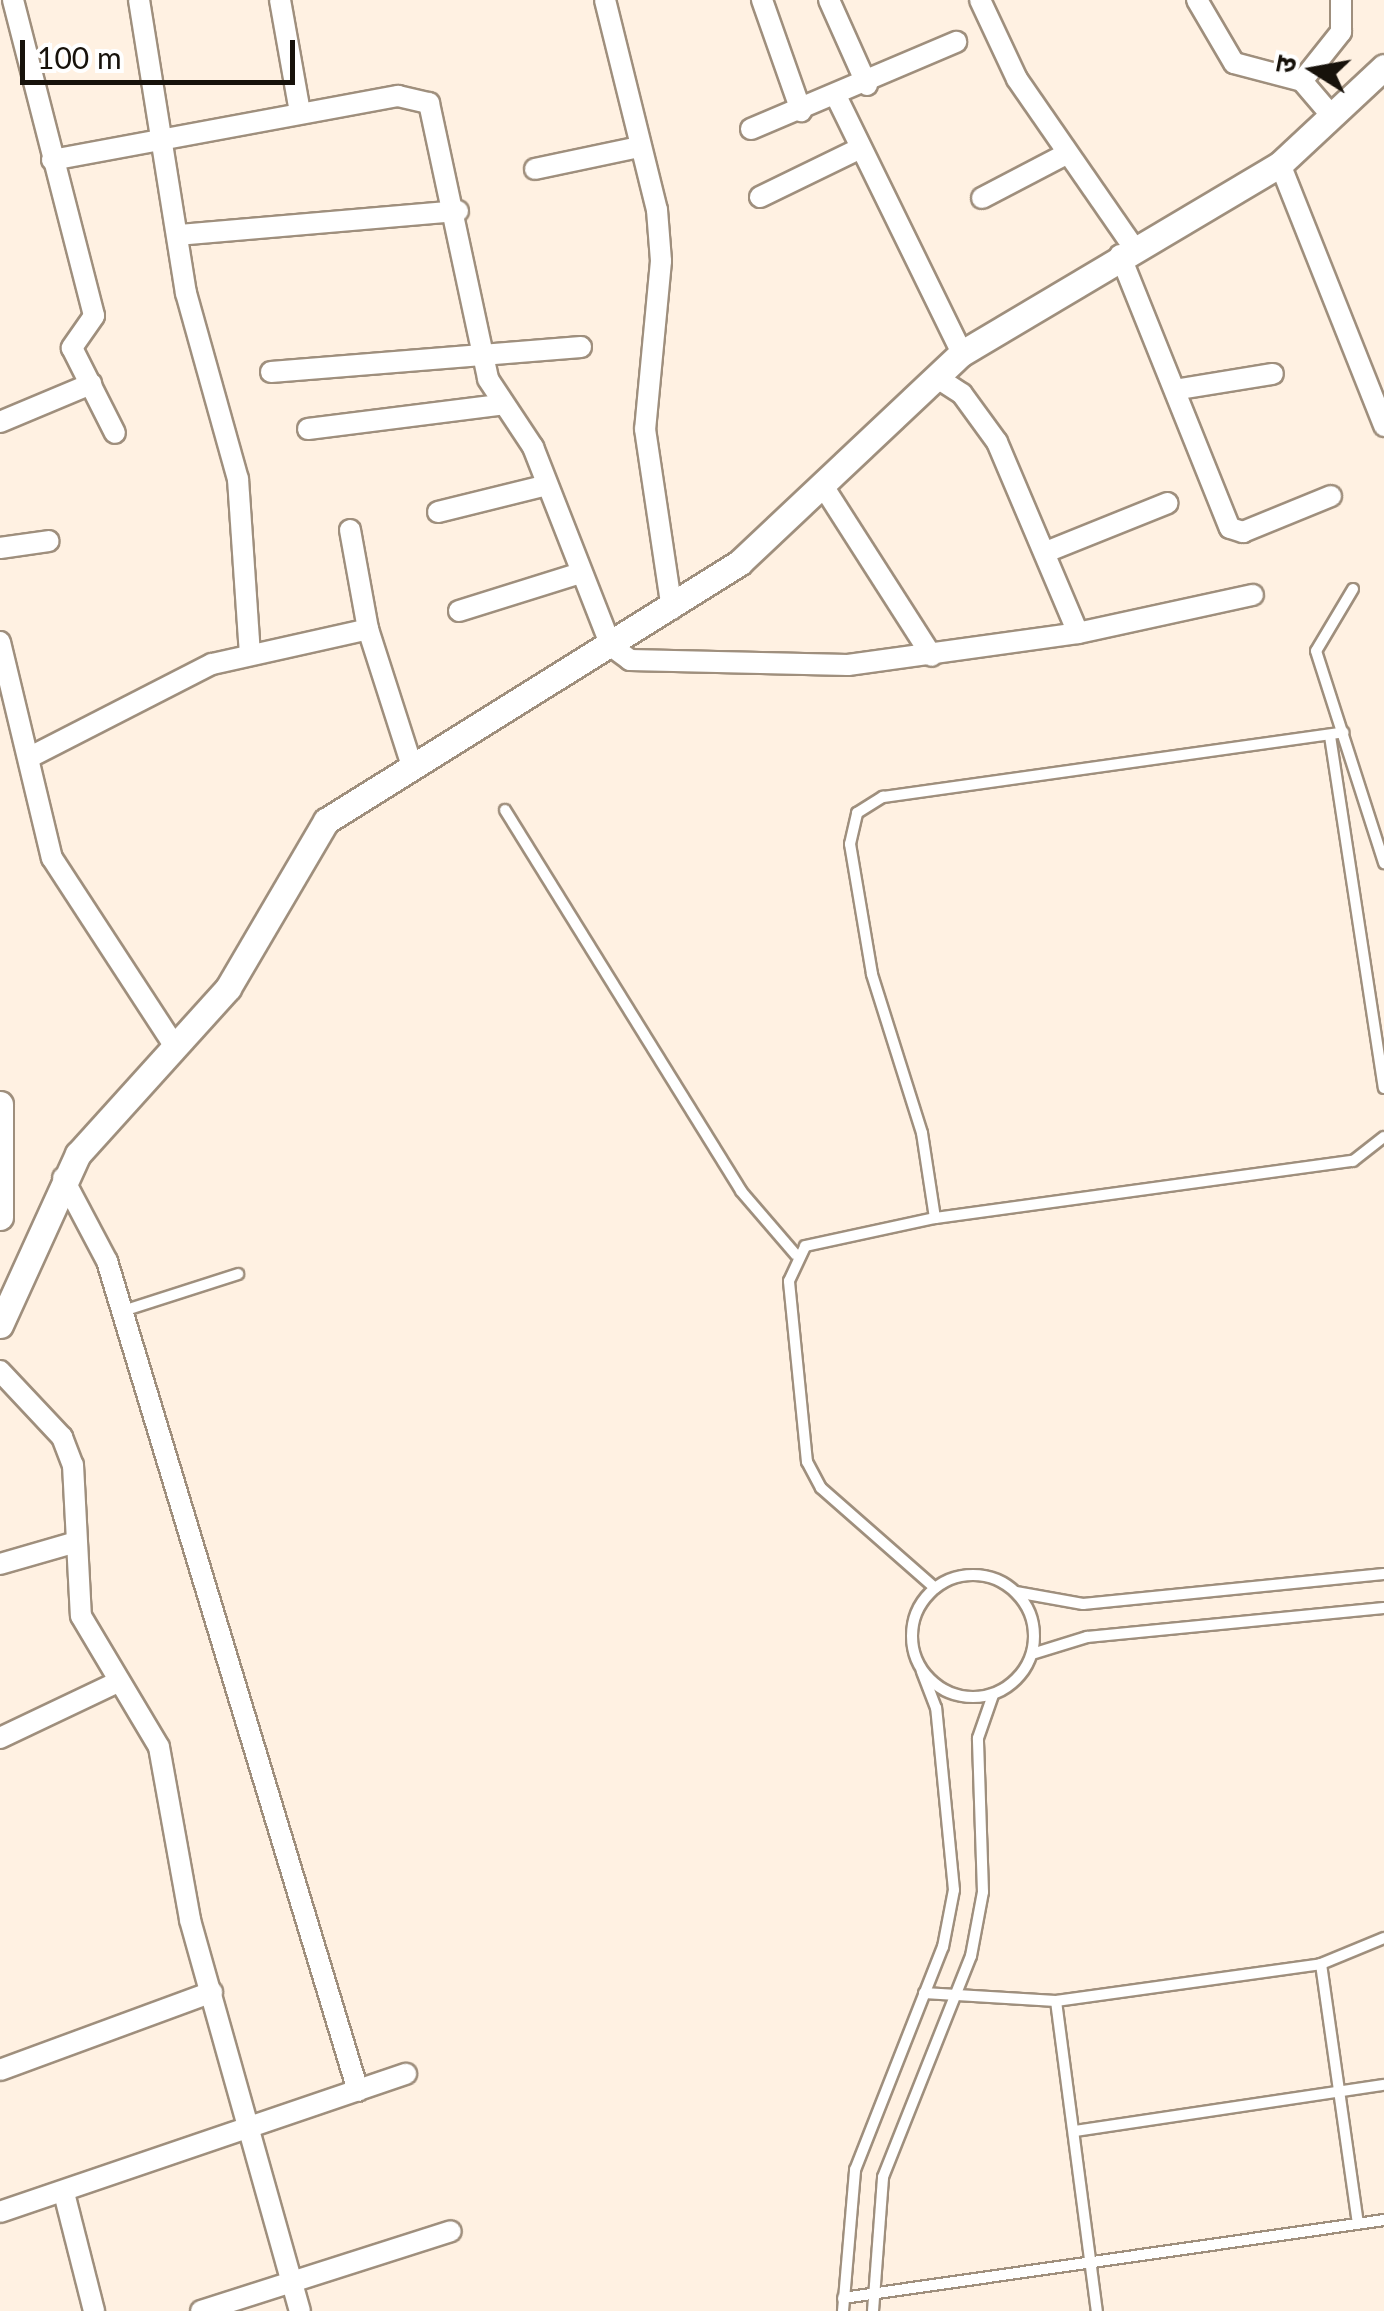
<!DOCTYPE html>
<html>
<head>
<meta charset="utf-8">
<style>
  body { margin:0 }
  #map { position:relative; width:1384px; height:2311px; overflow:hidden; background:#fff1e2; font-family:Lato,"Noto Sans Devanagari",sans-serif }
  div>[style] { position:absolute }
  .roads { filter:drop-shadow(2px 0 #9f8f7d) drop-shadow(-2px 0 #9f8f7d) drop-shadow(0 2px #9f8f7d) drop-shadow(0 -2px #9f8f7d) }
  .service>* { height:10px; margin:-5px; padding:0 5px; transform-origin:5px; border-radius:5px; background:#fff }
  .service>.ring { margin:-5px; padding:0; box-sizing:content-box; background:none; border:10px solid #fff; border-radius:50% }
  .minor>* { height:20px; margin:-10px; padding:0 10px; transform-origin:10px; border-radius:10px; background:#fff }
  .tertiary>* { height:25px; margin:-12.5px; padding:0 12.5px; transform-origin:12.5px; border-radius:12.5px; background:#fff }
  span { translate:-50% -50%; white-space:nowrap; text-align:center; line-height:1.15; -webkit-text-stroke:10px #fff; paint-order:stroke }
  .north { position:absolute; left:1264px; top:20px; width:100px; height:100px; -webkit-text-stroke:8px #fff; paint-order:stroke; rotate:281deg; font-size:28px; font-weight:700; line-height:40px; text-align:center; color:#17120b }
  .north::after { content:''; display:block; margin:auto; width:35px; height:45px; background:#17120b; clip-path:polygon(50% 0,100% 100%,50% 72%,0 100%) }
  .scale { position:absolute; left:20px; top:40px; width:275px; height:45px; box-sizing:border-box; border:5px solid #17120b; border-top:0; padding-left:12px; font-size:30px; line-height:35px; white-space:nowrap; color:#17120b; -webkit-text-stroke:8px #fff; paint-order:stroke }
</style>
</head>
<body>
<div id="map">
  <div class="roads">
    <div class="service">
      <div style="left:1353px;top:589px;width:72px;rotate:120.8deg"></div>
      <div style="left:1316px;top:651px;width:223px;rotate:72.2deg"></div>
      <div style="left:1330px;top:736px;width:356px;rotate:81.3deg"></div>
      <div style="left:505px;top:810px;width:448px;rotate:58.2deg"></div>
      <div style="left:741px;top:1191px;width:84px;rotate:49.3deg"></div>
      <div style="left:935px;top:1218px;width:86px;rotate:-98.7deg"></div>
      <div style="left:922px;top:1133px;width:167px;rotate:-107.5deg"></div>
      <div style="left:872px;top:974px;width:132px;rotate:-99.6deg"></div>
      <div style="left:850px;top:844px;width:32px;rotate:-77deg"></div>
      <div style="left:857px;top:813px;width:31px;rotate:-32deg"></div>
      <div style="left:883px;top:797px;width:465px;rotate:-8deg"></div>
      <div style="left:123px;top:1311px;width:121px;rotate:-17.8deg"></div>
      <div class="ring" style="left:912px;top:1575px;width:112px;height:112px"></div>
      <div style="left:935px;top:1588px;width:152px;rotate:-138.7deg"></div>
      <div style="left:821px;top:1488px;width:30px;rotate:-118deg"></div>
      <div style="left:807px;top:1462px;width:182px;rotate:-95.7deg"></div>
      <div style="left:789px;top:1281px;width:38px;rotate:-65deg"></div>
      <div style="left:805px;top:1246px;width:133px;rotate:-12.2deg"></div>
      <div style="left:935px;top:1218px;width:422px;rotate:-7.8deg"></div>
      <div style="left:1353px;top:1161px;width:39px;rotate:-38deg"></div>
      <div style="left:1016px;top:1592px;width:68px;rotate:10.2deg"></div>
      <div style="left:1083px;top:1604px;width:302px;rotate:-5.7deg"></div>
      <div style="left:1032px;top:1654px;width:58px;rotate:-17.2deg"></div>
      <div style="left:1087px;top:1637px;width:298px;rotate:-5.6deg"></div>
      <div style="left:1321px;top:1964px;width:262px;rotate:81.9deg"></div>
      <div style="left:924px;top:1993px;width:132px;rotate:3.5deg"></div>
      <div style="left:1056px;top:2001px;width:268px;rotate:-7.9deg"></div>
      <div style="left:1321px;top:1964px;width:68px;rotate:-22.4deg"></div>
      <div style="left:1056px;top:2001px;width:313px;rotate:82.5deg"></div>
      <div style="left:1075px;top:2131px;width:312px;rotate:-8.5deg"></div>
      <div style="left:843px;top:2298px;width:547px;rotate:-8.2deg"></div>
      <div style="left:843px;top:2311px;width:142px;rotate:-85.1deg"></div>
      <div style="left:855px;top:2170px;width:240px;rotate:-68.5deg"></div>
      <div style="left:943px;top:1947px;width:58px;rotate:-79.1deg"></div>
      <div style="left:954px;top:1890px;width:183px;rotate:-95.6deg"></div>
      <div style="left:936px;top:1708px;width:40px;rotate:-111deg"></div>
      <div style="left:873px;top:2311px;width:134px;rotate:-85.7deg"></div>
      <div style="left:883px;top:2177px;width:238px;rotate:-68.3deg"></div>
      <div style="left:971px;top:1956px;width:65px;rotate:-79.4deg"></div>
      <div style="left:983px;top:1892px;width:154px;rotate:-91.9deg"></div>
      <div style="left:978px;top:1738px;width:46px;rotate:-70.8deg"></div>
    </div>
    <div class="minor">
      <div style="left:13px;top:0;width:326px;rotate:75.6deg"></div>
      <div style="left:94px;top:316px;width:39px;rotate:125deg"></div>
      <div style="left:72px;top:348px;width:95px;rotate:63.2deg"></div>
      <div style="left:139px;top:0;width:297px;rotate:80.9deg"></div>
      <div style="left:186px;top:293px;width:193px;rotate:74.4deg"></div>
      <div style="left:238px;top:479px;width:175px;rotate:86.1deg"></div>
      <div style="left:280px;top:0;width:114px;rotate:79.9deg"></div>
      <div style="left:605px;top:0;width:216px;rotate:76.1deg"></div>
      <div style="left:657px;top:210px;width:51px;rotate:85.5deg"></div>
      <div style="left:661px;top:261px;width:169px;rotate:95.4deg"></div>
      <div style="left:645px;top:429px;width:182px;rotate:81.5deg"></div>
      <div style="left:762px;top:0;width:118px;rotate:70.6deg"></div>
      <div style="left:829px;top:0;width:93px;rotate:65.9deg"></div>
      <div style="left:980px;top:0;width:87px;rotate:64.9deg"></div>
      <div style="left:1017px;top:79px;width:206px;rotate:55.3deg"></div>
      <div style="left:1197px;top:0;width:73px;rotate:59.6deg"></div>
      <div style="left:1234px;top:63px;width:70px;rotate:14.8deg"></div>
      <div style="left:1302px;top:81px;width:46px;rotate:49.4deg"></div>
      <div style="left:1302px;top:81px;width:63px;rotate:-51.5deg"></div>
      <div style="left:1341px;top:32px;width:32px;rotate:-90deg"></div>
      <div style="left:837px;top:98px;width:284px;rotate:63.9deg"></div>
      <div style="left:751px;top:129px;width:223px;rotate:-23deg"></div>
      <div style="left:52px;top:160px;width:352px;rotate:-10.5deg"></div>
      <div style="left:398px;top:96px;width:32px;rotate:13deg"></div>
      <div style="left:429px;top:103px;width:282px;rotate:77.9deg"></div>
      <div style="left:488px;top:379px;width:82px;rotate:56.5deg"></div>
      <div style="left:533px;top:447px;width:214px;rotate:68.6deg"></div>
      <div style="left:611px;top:646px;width:24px;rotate:36deg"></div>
      <div style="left:630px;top:660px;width:218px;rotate:1.3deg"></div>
      <div style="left:848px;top:665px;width:232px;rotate:-7.9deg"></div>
      <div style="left:1078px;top:633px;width:179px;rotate:-12.3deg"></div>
      <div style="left:1280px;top:164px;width:282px;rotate:68.3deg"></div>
      <div style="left:535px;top:169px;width:106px;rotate:-11.9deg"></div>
      <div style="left:760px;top:197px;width:112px;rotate:-25.9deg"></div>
      <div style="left:982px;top:198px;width:95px;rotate:-27.6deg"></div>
      <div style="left:178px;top:235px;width:281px;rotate:-4.9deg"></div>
      <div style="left:1120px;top:255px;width:294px;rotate:68.1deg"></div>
      <div style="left:1230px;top:528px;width:14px;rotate:17deg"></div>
      <div style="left:1243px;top:532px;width:95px;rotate:-22.2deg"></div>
      <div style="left:271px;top:372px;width:311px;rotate:-4.6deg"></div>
      <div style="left:936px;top:377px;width:31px;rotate:33deg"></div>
      <div style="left:962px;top:394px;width:59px;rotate:53.9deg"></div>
      <div style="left:997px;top:442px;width:207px;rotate:67deg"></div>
      <div style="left:1180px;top:389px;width:94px;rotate:-9.2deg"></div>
      <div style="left:0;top:422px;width:99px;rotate:-22.7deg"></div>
      <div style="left:308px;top:429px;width:193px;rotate:-7.2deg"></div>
      <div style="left:825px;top:489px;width:198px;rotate:57.4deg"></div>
      <div style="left:438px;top:512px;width:112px;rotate:-13.9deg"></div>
      <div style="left:350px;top:530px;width:101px;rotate:79.7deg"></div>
      <div style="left:368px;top:629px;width:141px;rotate:72.2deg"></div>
      <div style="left:0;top:548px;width:49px;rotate:-8.1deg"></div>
      <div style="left:1046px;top:552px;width:131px;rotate:-21.9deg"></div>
      <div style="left:459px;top:611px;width:124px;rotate:-17.4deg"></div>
      <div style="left:0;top:642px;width:222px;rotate:76.5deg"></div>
      <div style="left:52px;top:858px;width:227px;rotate:56.9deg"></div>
      <div style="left:32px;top:756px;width:202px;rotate:-27.1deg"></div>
      <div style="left:212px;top:664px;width:160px;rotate:-12.6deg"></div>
      <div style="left:63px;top:1178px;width:94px;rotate:62.1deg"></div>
      <div style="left:107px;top:1261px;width:867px;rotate:73.17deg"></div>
      <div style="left:0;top:1371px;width:91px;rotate:46.8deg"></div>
      <div style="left:62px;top:1437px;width:30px;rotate:69deg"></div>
      <div style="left:73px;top:1465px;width:151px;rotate:87deg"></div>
      <div style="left:81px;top:1616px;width:152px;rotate:59.2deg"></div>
      <div style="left:159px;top:1747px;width:176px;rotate:79.8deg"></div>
      <div style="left:190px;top:1920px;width:406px;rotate:74.3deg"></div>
      <div style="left:0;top:1564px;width:79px;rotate:-16.1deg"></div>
      <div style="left:0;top:1738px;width:131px;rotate:-25.4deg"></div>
      <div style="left:0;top:2070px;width:226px;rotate:-20.2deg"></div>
      <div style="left:64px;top:2193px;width:122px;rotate:75.7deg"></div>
      <div style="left:0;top:2212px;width:429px;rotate:-18.8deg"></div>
      <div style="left:201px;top:2311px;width:262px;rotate:-17.7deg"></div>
    </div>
    <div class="tertiary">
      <div style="left:0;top:1104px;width:113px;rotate:90deg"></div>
      <div style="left:0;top:1325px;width:188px;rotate:-65.5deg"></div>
      <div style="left:78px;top:1154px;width:224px;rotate:-47.9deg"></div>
      <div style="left:228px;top:988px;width:194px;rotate:-59.6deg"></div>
      <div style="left:326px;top:821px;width:488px;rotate:-32deg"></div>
      <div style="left:740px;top:562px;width:305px;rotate:-43.3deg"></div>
      <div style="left:962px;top:353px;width:370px;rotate:-30.7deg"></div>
      <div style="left:1280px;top:164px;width:142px;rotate:-43deg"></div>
    </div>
  </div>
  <div class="north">उ</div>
  <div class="scale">100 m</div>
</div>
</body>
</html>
